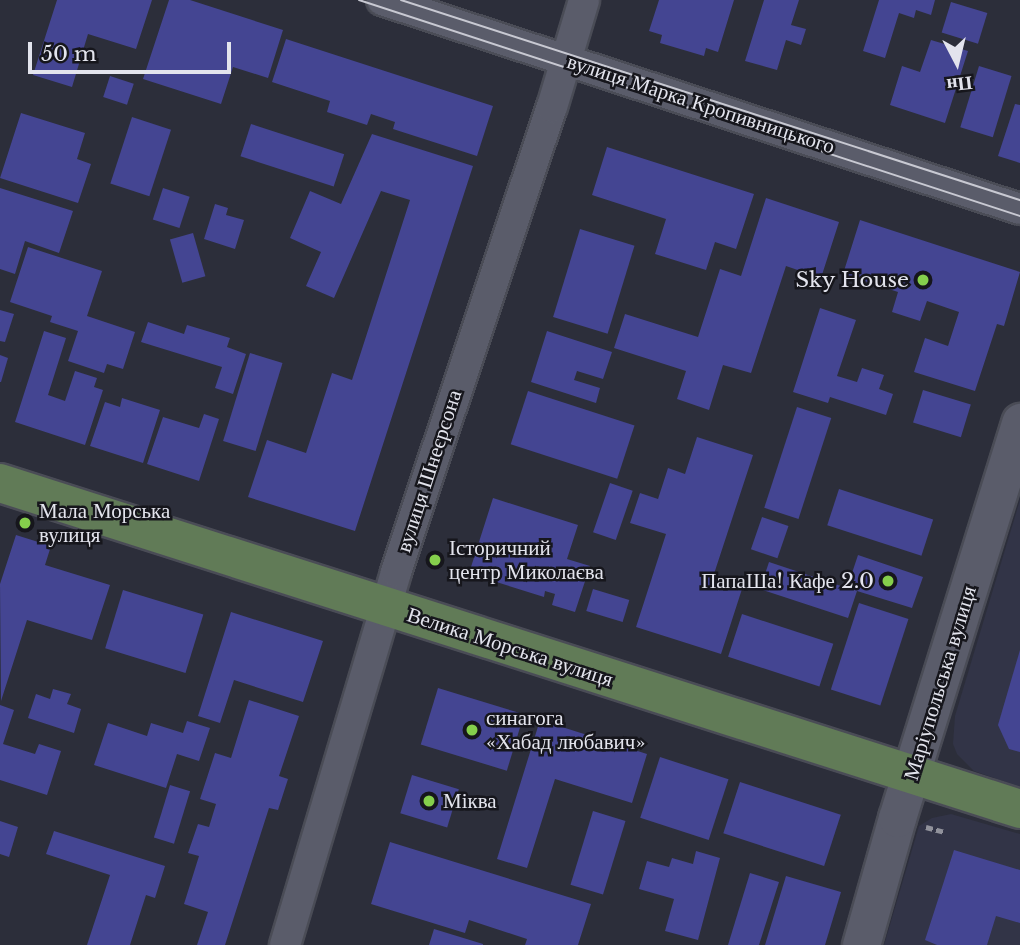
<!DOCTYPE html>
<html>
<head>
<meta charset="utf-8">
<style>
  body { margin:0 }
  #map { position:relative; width:1020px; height:945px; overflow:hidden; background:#2c2e3a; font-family:"Libre Baskerville",serif }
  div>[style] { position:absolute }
  .built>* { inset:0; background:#323447 }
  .building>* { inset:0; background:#444592; transform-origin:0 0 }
  .path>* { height:4.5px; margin-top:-2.25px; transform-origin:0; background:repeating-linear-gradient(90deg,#91929c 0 7px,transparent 0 10.5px) }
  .roads { filter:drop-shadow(2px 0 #4a4c56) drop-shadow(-2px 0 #4a4c56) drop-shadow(0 2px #4a4c56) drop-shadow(0 -2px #4a4c56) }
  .minor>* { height:30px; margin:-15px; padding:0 15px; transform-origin:15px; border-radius:15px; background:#5a5c6a }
  .tertiary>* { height:37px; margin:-18.5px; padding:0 18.5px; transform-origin:18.5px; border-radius:18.5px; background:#5a5c6a }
  .primary>* { height:38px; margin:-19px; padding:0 19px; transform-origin:19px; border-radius:19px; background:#617b57 }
  .tram>* { height:2px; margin:-1px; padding:0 1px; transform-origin:1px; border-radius:1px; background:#c8c9d2 }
  .dots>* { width:19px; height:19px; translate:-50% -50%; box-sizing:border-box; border:4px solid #16161c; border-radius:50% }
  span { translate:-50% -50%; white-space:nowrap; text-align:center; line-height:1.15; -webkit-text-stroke:5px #16161c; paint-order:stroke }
  .street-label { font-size:21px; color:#e3e4ed }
  .poi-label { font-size:21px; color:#e3e4ed }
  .right { translate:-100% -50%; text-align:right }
  .left { translate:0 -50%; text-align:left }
  .north { position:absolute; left:922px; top:28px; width:70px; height:70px; -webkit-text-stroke:5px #16161c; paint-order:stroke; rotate:173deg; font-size:19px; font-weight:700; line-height:28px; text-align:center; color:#e3e4ed }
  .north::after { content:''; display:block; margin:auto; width:24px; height:32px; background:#e3e4ed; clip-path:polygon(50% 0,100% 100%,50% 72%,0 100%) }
  .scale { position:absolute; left:28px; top:42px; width:203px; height:32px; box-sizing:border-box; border:4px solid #e3e4ed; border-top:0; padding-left:9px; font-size:21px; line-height:24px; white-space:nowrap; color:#e3e4ed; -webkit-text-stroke:5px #16161c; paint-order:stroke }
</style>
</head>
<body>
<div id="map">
  <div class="built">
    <div style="clip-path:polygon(1020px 500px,1020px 787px,974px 771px,957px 754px,953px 744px,955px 716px)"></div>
    <div style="clip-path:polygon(951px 814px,1020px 834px,1020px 945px,884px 945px,919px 826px,932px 818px)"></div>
  </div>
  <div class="building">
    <div style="clip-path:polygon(57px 0,152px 0,136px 49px,88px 34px,72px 87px,33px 75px)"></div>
    <div style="clip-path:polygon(169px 0,190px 0,283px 30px,268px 78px,233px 67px,221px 104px,143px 79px)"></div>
    <div style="clip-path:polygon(659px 0,734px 0,718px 52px,706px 48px,704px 56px,660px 43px,662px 35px,649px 31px)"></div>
    <div style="clip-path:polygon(764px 0,799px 0,791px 25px,806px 29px,801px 45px,786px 40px,777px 70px,745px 61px)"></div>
    <div style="clip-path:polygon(879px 0,935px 0,931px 15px,916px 10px,914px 18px,899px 13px,885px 58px,863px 51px)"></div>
    <div style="left:951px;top:2px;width:38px;height:32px;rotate:17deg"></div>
    <div style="clip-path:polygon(286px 39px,493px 106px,477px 156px,393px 129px,395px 122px,371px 114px,367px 125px,327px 112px,330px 101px,272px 82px)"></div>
    <div style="clip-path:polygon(931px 40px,968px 51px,945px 123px,890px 105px,902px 66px,920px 72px)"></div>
    <div style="left:979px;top:66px;width:34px;height:64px;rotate:17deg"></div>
    <div style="left:110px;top:76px;width:25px;height:22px;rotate:18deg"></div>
    <div style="clip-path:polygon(1015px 104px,1020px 105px,1020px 163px,998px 156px)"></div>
    <div style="clip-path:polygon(21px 113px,85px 133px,77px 159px,91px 164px,78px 203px,0 178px)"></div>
    <div style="left:132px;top:117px;width:41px;height:70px;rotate:18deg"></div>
    <div style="left:251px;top:124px;width:98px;height:34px;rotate:18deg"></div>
    <div style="clip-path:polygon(372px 134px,473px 166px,355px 531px,248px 497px,267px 440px,306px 453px,332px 373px,352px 380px,410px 200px,381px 191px,334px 298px,306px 286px,321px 252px,290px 238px,310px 191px,341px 204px)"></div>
    <div style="clip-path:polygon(607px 147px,754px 194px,736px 249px,715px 242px,706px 270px,655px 254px,666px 219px,592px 195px)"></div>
    <div style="clip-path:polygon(0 188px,73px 211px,59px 253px,25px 241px,15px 274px,0 269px)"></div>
    <div style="left:163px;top:188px;width:28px;height:33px;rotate:18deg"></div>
    <div style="clip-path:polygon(766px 198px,839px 222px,821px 278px,786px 266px,751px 373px,723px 365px,709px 410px,677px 399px,686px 371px,614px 348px,625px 314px,698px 337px,720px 269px,741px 276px)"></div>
    <div style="clip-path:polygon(215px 204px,228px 208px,226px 215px,244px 220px,235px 249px,204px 239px)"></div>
    <div style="clip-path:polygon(860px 220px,1020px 272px,1004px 326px,997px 324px,975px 391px,914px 372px,925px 338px,948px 346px,959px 312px,927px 301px,920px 321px,892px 312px,898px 292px,843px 274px)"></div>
    <div style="left:580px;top:229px;width:57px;height:92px;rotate:17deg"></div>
    <div style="left:193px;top:233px;width:45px;height:24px;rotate:74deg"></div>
    <div style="clip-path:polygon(28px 247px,102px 271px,87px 316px,135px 332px,123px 369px,107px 364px,104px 373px,68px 361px,78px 331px,50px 322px,52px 316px,10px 302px)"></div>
    <div style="clip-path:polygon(820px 308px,856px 320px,837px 376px,857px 382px,862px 368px,884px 375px,879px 389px,893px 394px,886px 415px,830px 397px,828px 403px,793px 392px)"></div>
    <div style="clip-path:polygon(0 310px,14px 314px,5px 342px,0 341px)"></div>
    <div style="clip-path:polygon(148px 322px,184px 334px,187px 325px,230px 338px,227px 347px,246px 354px,233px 394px,215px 388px,222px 367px,141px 342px)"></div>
    <div style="clip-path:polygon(44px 331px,66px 338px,48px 395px,65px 401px,75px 371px,97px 378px,94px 387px,103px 390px,85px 445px,15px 422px)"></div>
    <div style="clip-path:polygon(547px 331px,612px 352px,603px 379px,577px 371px,574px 380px,600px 388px,596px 403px,531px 382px)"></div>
    <div style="left:250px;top:353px;width:34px;height:92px;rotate:17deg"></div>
    <div style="clip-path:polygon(0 355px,8px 358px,1px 382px,0 382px)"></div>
    <div style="left:923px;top:390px;width:50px;height:34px;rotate:17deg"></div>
    <div style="left:528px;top:391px;width:112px;height:56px;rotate:18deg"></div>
    <div style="clip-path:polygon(122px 398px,160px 410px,143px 463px,90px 446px,105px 402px,120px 407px)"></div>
    <div style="left:797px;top:407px;width:36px;height:106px;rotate:18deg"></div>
    <div style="clip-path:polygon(204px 414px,219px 419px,199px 481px,147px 464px,163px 417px,199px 428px)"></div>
    <div style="clip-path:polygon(697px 437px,753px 455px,712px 580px,742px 589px,721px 654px,636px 627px,666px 534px,630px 523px,640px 493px,658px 499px,668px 468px,685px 474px)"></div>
    <div style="left:610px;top:483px;width:24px;height:52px;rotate:19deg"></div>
    <div style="left:839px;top:489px;width:99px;height:38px;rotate:18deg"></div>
    <div style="clip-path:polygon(493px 498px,578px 525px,567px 559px,590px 566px,575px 612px,552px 605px,555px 594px,545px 591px,544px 597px,490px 580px,492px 574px,471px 567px)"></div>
    <div style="left:762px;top:517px;width:28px;height:34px;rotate:19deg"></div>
    <div style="clip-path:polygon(16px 535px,51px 546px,45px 565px,110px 585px,92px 640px,27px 620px,1px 701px,0 584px)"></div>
    <div style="clip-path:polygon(858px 555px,923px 577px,912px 608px,857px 591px,848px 618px,760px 589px,769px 562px,847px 588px)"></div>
    <div style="left:593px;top:589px;width:38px;height:23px;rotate:17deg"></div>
    <div style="left:123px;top:590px;width:84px;height:61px;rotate:17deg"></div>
    <div style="left:859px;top:603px;width:52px;height:91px;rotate:18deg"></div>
    <div style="clip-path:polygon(231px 612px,323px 641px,303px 702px,234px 680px,220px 723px,198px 716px)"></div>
    <div style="left:742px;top:614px;width:96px;height:45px;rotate:18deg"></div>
    <div style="clip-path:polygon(1020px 650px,1020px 752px,1009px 749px,998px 725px)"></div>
    <div style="left:438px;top:688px;width:90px;height:59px;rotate:17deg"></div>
    <div style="clip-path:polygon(53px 689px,71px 694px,67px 704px,81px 709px,74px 733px,28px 718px,36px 694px,50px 699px)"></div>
    <div style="clip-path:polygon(249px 700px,299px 716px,279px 776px,288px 779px,278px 810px,269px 808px,225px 945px,197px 945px,208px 912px,184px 904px,199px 856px,188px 853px,198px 824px,209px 827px,216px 804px,200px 799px,215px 753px,231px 758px)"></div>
    <div style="clip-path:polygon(0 705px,14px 710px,3px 744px,35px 754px,39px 744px,61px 751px,47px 795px,0 780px)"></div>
    <div style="clip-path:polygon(540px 720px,647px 754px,632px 803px,555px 779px,527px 868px,497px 859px)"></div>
    <div style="clip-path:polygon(187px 721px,210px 728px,199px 761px,177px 754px,166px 788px,94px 765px,108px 723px,147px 736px,151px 723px,183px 733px)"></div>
    <div style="left:660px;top:757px;width:72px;height:64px;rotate:18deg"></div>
    <div style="left:412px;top:775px;width:49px;height:40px;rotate:17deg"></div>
    <div style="left:740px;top:782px;width:106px;height:54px;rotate:18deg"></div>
    <div style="left:170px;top:785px;width:21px;height:55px;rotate:17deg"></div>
    <div style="left:593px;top:811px;width:34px;height:77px;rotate:17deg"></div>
    <div style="clip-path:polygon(0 821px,18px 827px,9px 857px,0 854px)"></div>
    <div style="clip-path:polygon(54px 831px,165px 866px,155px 898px,146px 895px,130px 945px,87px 945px,110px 875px,46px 854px)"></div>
    <div style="clip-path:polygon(390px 842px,591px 904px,578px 945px,525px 945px,527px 939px,469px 920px,465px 933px,371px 904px)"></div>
    <div style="clip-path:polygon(954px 850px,1020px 870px,1020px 923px,996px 916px,987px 945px,937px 945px,925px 940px)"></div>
    <div style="clip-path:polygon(696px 851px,720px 858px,698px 940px,665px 931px,674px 899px,639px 889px,647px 861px,669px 867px,672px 858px,693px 864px)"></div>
    <div style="clip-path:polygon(750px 873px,779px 882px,759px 945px,728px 945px)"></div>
    <div style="clip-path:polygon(786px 876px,841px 892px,825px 945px,765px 945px)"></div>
    <div style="clip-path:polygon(434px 929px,483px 944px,483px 945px,429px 945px)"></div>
  </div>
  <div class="path">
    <div style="left:926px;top:827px;width:20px;rotate:15deg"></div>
  </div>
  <div class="roads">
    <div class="minor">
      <div style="left:382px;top:0;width:671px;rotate:18.14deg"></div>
      <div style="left:285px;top:945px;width:389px;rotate:-73.4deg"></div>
      <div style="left:396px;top:572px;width:490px;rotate:-71.5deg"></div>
      <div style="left:552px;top:107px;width:112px;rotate:-73.3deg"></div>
    </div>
    <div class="tertiary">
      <div style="left:861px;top:945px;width:132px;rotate:-74.2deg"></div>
      <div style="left:897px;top:818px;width:415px;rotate:-72.7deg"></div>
    </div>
    <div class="primary">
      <div style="left:0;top:483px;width:1071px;rotate:17.72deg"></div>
    </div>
  </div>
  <div class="tram">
    <div style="left:359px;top:0;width:695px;rotate:18.1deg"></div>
    <div style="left:401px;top:0;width:651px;rotate:17.91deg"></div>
  </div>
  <div class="dots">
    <div style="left:923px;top:280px;background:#85cf4c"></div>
    <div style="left:25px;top:523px;background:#85cf4c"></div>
    <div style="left:435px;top:560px;background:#85cf4c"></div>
    <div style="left:888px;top:581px;background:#85cf4c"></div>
    <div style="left:472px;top:730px;background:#85cf4c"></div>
    <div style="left:429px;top:801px;background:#85cf4c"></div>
  </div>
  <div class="street-label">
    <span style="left:701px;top:104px;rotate:18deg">вулиця Марка Кропивницького</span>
    <span style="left:429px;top:471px;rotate:-72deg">вулиця Шнеєрсона</span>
    <span style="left:510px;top:647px;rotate:18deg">Велика Морська вулиця</span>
    <span style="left:940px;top:683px;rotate:-73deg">Маріупольська вулиця</span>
  </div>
  <div class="poi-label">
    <span class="right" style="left:909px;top:280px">Sky House</span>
    <span class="left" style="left:39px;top:523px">Мала Морська<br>вулиця</span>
    <span class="left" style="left:449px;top:560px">Історичний<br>центр Миколаєва</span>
    <span class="right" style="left:874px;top:581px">ПапаШа! Кафе 2.0</span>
    <span class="left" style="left:486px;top:730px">синагога<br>«Хабад любавич»</span>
    <span class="left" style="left:443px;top:801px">Міква</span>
  </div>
  <div class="north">Пн</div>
  <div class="scale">50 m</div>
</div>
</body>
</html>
